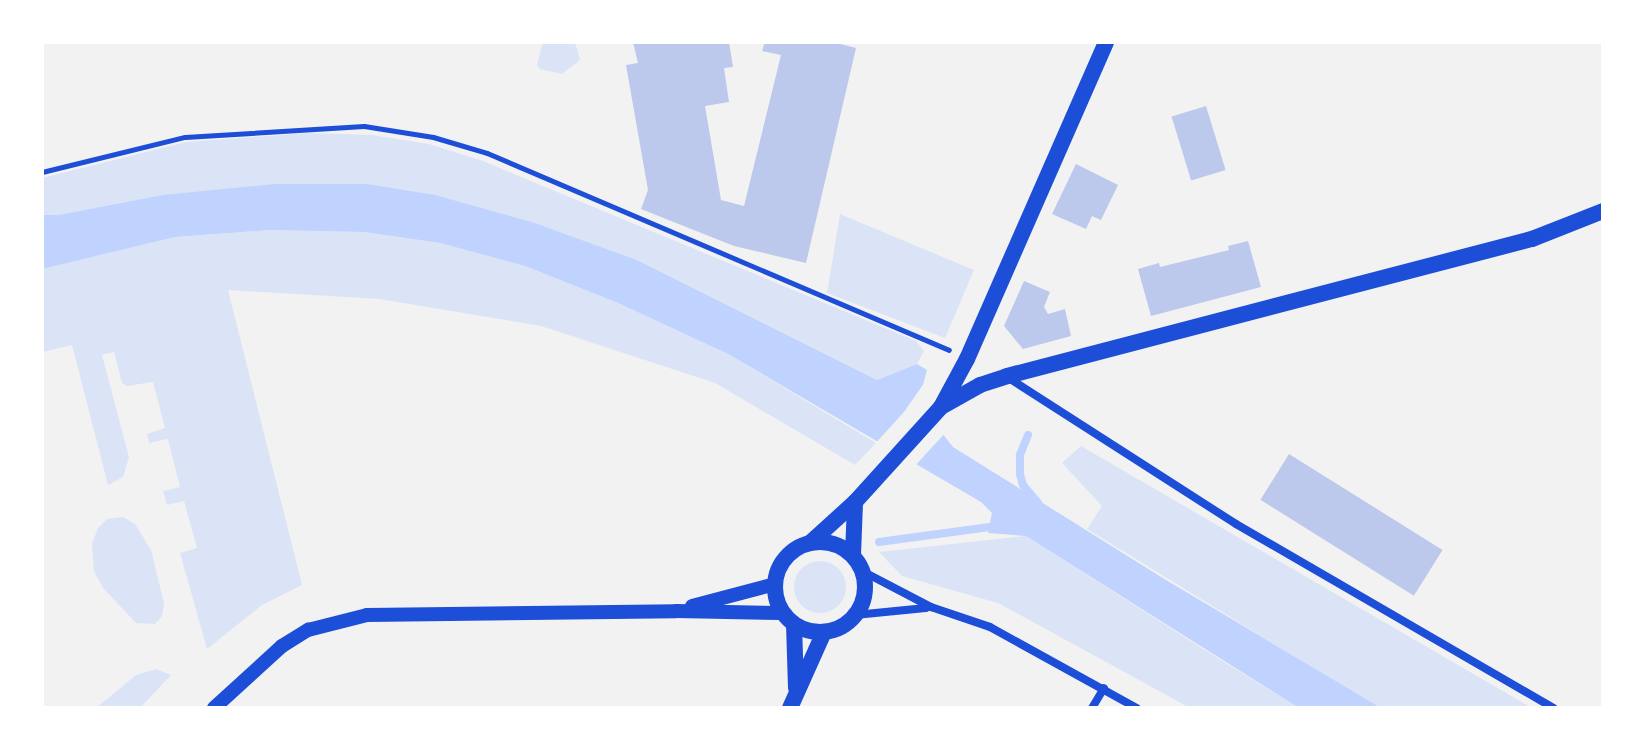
<!DOCTYPE html>
<html>
<head>
<meta charset="utf-8">
<style>
  body { margin:0 }
  #map { position:relative; width:1645px; height:750px; overflow:hidden; background:#f2f2f2; font-family:"Source Sans 3",sans-serif }
  div>[style] { position:absolute }
  .green>* { inset:0; background:#dbe4f7 }
  .round { border-radius:50% }
  .water>* { inset:0; background:#bfd3fe }
  .pier>* { inset:0; background:#f2f2f2 }
  .stream>* { height:8px; margin:-4px; padding:0 4px; transform-origin:4px; border-radius:4px; background:#bfd3fe }
  .building>* { inset:0; background:#bdc9ec; transform-origin:0 0 }
  .path>* { height:5px; margin:-2.5px; padding:0 2.5px; transform-origin:2.5px; border-radius:2.5px; background:#1d4ed8 }
  .minor>* { height:8px; margin:-4px; padding:0 4px; transform-origin:4px; border-radius:4px; background:#1d4ed8 }
  .tertiary>* { height:14px; margin:-7px; padding:0 7px; transform-origin:7px; border-radius:7px; background:#1d4ed8 }
  .secondary>* { height:16px; margin:-8px; padding:0 8px; transform-origin:8px; border-radius:8px; background:#1d4ed8 }
  .secondary>.ring { margin:-8px; padding:0; box-sizing:content-box; background:none; border:16px solid #1d4ed8; border-radius:50% }
  span { translate:-50% -50%; white-space:nowrap; text-align:center; line-height:1.15; -webkit-text-stroke:6px #fff; paint-order:stroke }
  .frame { position:absolute; inset:0; border:44px solid #fff; pointer-events:none }
</style>
</head>
<body>
<div id="map">
  <div class="green">
    <div style="clip-path:polygon(543px 42px,575px 42px,580px 60px,562px 74px,540px 69px,537px 65px)"></div>
    <div style="clip-path:polygon(308px 133px,372px 135px,429px 144px,483px 161px,916px 341px,924px 351px,917px 364px,877px 380px,637px 260px,535px 223px,44px 215px,42px 178px,186px 142px)"></div>
    <div style="clip-path:polygon(840px 214px,974px 270px,945px 338px,827px 293px)"></div>
    <div style="clip-path:polygon(270px 230px,364px 232px,440px 243px,525px 266px,618px 303px,728px 354px,876px 443px,855px 465px,715px 383px,541px 326px,379px 299px,228px 290px,302px 585px,262px 605px,207px 649px,180px 553px,197px 548px,184px 501px,167px 505px,163px 491px,180px 487px,168px 439px,149px 443px,147px 434px,165px 428px,153px 382px,127px 386px,122px 383px,114px 352px,102px 355px,129px 457px,123px 477px,108px 485px,72px 345px,42px 352px,42px 269px,175px 237px)"></div>
    <div style="clip-path:polygon(1081px 446px,1532px 708px,1381px 708px,1354px 693px,1087px 529px,1102px 506px,1062px 463px)"></div>
    <div style="clip-path:polygon(123px 517px,135px 524px,151px 550px,164px 603px,162px 616px,155px 624px,136px 623px,103px 588px,94px 571px,92px 544px,98px 528px,107px 519px)"></div>
    <div style="clip-path:polygon(1026px 536px,1208px 652px,1299px 708px,1190px 708px,998px 603px,902px 576px,879px 552px)"></div>
    <div class="round" style="left:794px;top:561px;width:52px;height:52px"></div>
    <div style="clip-path:polygon(156px 669px,171px 675px,140px 708px,96px 708px,136px 675px)"></div>
  </div>
  <div class="water">
    <div style="clip-path:polygon(274px 184px,367px 184px,435px 195px,535px 223px,637px 260px,877px 380px,917px 364px,927px 370px,918px 403px,953px 447px,1166px 580px,1381px 708px,1299px 708px,1026px 536px,988px 533px,992px 513px,981px 502px,728px 354px,618px 303px,525px 266px,440px 243px,364px 232px,270px 230px,175px 237px,42px 269px,42px 215px,59px 215px,163px 195px)"></div>
  </div>
  <div class="pier">
    <div style="clip-path:polygon(929px 376px,922px 402px,946px 432px,913px 468px,873px 446px,904px 412px)"></div>
  </div>
  <div class="stream">
    <div style="left:1028px;top:435px;width:22px;rotate:112deg"></div>
    <div style="left:1020px;top:455px;width:19px;rotate:90deg"></div>
    <div style="left:1020px;top:474px;width:11px;rotate:75deg"></div>
    <div style="left:1023px;top:485px;width:23px;rotate:50deg"></div>
    <div style="left:879px;top:542px;width:119px;rotate:-7.7deg"></div>
  </div>
  <div class="building">
    <div style="clip-path:polygon(633px 42px,729px 42px,733px 67px,724px 68px,729px 102px,705px 106px,721px 200px,744px 206px,781px 55px,762px 51px,765px 42px,833px 42px,856px 48px,806px 263px,734px 246px,641px 209px,648px 190px,626px 65px,638px 63px)"></div>
    <div style="left:1206px;top:106px;width:67px;height:36px;rotate:73deg"></div>
    <div style="clip-path:polygon(1076px 164px,1118px 185px,1101px 220px,1092px 216px,1086px 229px,1052px 214px)"></div>
    <div style="clip-path:polygon(1248px 241px,1261px 287px,1151px 316px,1138px 269px,1159px 263px,1160px 267px,1229px 250px,1228px 246px)"></div>
    <div style="clip-path:polygon(1024px 281px,1050px 292px,1044px 307px,1048px 314px,1065px 309px,1071px 336px,1023px 349px,1004px 326px)"></div>
    <div style="left:1289px;top:454px;width:181px;height:54px;rotate:32deg"></div>
  </div>
  <div class="path">
    <div style="left:42px;top:172px;width:147px;rotate:-13.8deg"></div>
    <div style="left:185px;top:137px;width:179px;rotate:-3.5deg"></div>
    <div style="left:364px;top:126px;width:70px;rotate:9.1deg"></div>
    <div style="left:433px;top:137px;width:56px;rotate:16.5deg"></div>
    <div style="left:487px;top:153px;width:502px;rotate:23.09deg"></div>
  </div>
  <div class="minor">
    <div style="left:1007px;top:377px;width:272px;rotate:32.7deg"></div>
    <div style="left:1236px;top:524px;width:367px;rotate:30.1deg"></div>
    <div style="left:862px;top:571px;width:78px;rotate:27.6deg"></div>
    <div style="left:931px;top:607px;width:62px;rotate:18.7deg"></div>
    <div style="left:990px;top:627px;width:168px;rotate:28.9deg"></div>
    <div style="left:855px;top:615px;width:71px;rotate:-5.6deg"></div>
    <div style="left:1092px;top:708px;width:23px;rotate:-59deg"></div>
  </div>
  <div class="tertiary">
    <div style="left:692px;top:606px;width:86px;rotate:-14.8deg"></div>
    <div style="left:214px;top:708px;width:92px;rotate:-42.4deg"></div>
    <div style="left:282px;top:646px;width:31px;rotate:-32deg"></div>
    <div style="left:308px;top:630px;width:61px;rotate:-14.3deg"></div>
    <div style="left:367px;top:615px;width:309px;rotate:-0.7deg"></div>
    <div style="left:676px;top:611px;width:108px;rotate:1.1deg"></div>
  </div>
  <div class="secondary">
    <div style="left:941px;top:407px;width:45px;rotate:-29.4deg"></div>
    <div style="left:980px;top:385px;width:28px;rotate:-18deg"></div>
    <div style="left:1007px;top:376px;width:543px;rotate:-14.63deg"></div>
    <div style="left:1532px;top:239px;width:76px;rotate:-21.5deg"></div>
    <div class="ring" style="left:775px;top:542px;width:74px;height:74px"></div>
    <div style="left:810px;top:543px;width:61px;rotate:-42.3deg"></div>
    <div style="left:855px;top:502px;width:128px;rotate:-47.8deg"></div>
    <div style="left:941px;top:407px;width:55px;rotate:-61.6deg"></div>
    <div style="left:967px;top:359px;width:346px;rotate:-66.3deg"></div>
    <div style="left:853px;top:555px;width:53px;rotate:-87.8deg"></div>
    <div style="left:794px;top:624px;width:64px;rotate:88.2deg"></div>
    <div style="left:790px;top:708px;width:83px;rotate:-65.9deg"></div>
  </div>
  <div class="frame"></div>
</div>
</body>
</html>
